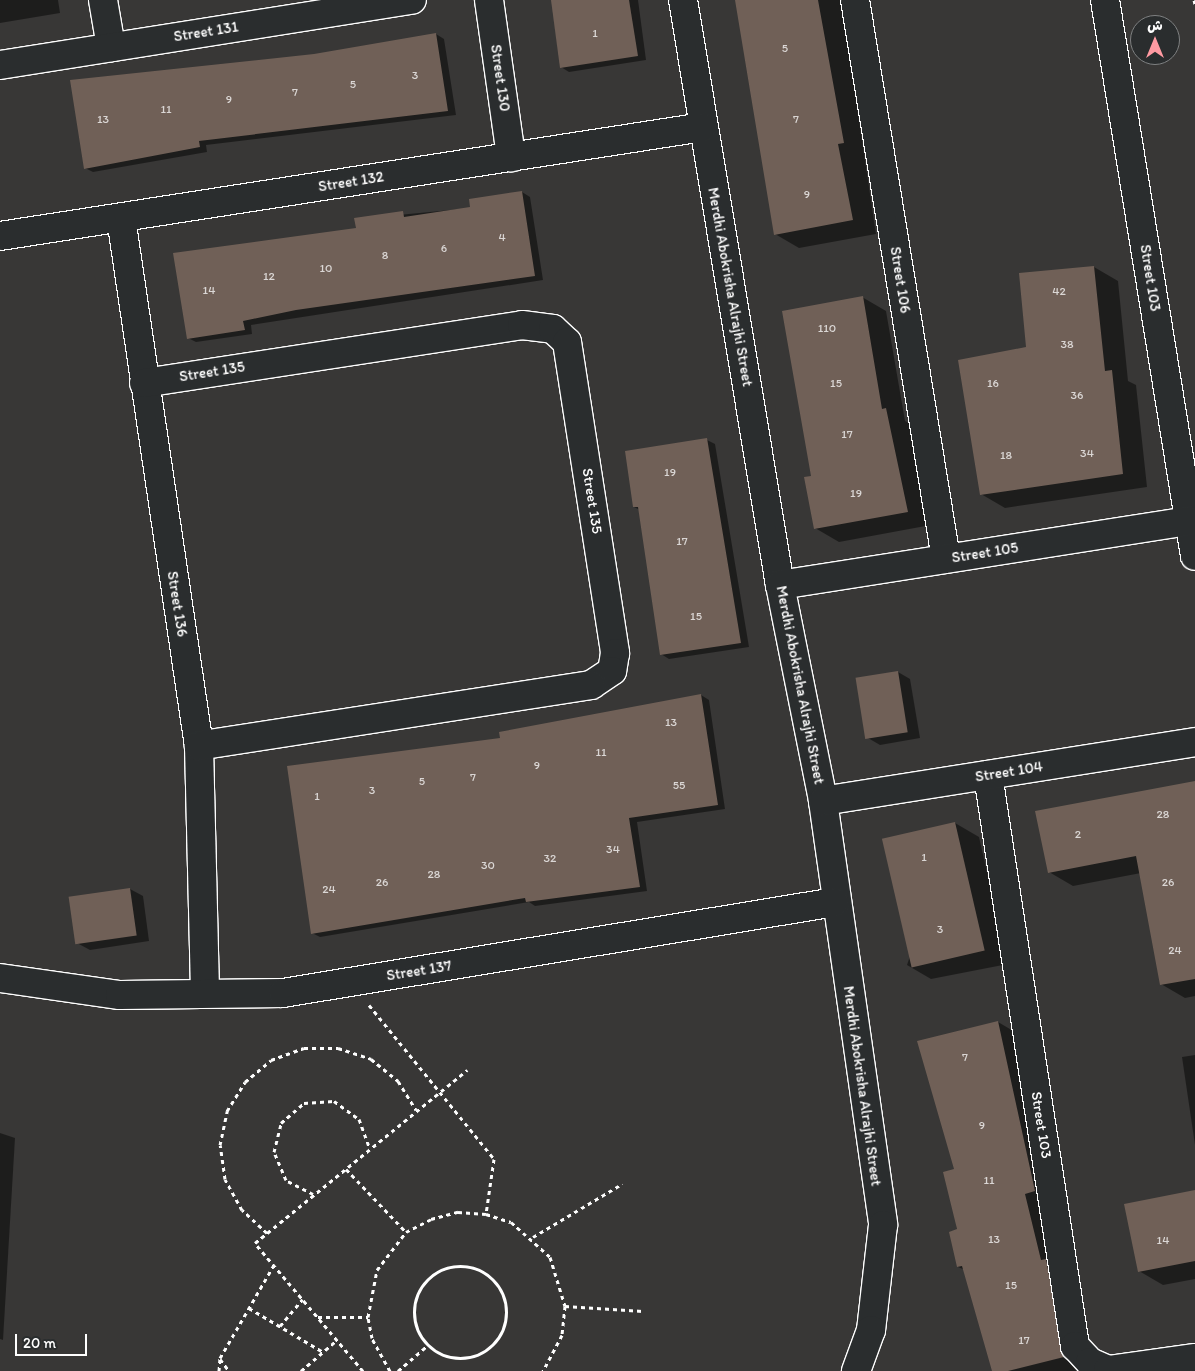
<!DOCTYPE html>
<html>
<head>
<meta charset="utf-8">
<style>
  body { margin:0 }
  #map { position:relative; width:1195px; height:1371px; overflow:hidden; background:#383736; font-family:Itim,"Playpen Sans Arabic",sans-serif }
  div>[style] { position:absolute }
  .shadow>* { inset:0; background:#0007 }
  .building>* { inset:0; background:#706057; transform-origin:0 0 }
  .path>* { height:3px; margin-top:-1.5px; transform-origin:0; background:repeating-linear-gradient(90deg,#fff 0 4px,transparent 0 8px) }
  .path>.ring { margin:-1.5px; padding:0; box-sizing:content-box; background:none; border:3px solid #fff; border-radius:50% }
  .roads { filter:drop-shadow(1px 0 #fff) drop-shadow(-1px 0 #fff) drop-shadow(0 1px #fff) drop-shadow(0 -1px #fff) }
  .minor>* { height:28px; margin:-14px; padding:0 14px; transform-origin:14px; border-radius:14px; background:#2a2d2e }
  span { translate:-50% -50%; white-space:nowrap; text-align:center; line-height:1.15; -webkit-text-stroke:5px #2a2d2e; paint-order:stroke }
  .number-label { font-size:12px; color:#dbd7d5 }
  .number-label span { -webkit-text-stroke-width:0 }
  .street-label { font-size:15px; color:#fff }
  .north { position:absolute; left:1130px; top:15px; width:50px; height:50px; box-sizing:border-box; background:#2a2d2e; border:1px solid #7f8182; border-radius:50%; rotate:0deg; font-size:14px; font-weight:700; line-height:20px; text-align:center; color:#fff }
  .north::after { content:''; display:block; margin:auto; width:18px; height:22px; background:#ff9aa2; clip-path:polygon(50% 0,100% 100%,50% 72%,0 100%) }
  .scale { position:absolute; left:15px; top:1334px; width:72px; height:22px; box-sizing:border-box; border:2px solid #fff; border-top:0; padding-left:6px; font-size:15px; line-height:18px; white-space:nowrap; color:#fff; -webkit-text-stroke:4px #2a2d2e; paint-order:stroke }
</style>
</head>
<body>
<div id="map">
  <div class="shadow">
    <div style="clip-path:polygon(0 0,58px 0,60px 13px,0 23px)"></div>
    <div style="clip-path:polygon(553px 0,638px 0,646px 60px,569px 72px,561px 67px)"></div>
    <div style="clip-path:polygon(736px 0,841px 0,876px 234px,799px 248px,775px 234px)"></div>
    <div style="clip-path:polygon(436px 34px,444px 39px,456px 115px,206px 145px,207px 152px,93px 172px,85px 168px,314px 55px)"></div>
    <div style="clip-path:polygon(522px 192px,530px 197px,543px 280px,251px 325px,252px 334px,196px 342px,188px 338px,357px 229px,356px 219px,472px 208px,470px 200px)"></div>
    <div style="clip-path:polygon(1094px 267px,1118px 281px,1128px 381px,1136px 385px,1147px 487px,1005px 508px,981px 494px,1027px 348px)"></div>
    <div style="clip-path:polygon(862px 297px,886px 311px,905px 421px,909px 423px,931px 525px,839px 542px,815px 528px,813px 477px)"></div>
    <div style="clip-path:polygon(707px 440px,715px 444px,749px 647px,669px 659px,661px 654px,640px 510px,634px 507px)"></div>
    <div style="clip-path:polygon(898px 672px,910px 679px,920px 738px,880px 745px,868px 738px)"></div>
    <div style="clip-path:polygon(701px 695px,709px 700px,725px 809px,637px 822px,647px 891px,535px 906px,529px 902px,320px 937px,312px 933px,501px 739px)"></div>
    <div style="clip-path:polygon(1195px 783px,1195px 996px,1185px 998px,1161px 984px,1141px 873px,1073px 886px,1049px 872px)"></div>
    <div style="clip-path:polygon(955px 823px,979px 837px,1008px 964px,931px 979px,907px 965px)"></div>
    <div style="clip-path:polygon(130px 889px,143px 896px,149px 941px,90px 950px,77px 943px)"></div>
    <div style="clip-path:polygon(998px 1022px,1022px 1036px,1086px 1371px,993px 1371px,965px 1270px,958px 1267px,955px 1170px)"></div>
    <div style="clip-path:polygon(1195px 1055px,1195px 1145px,1182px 1057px)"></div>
    <div style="clip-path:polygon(0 1133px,15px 1138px,3px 1340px,0 1339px)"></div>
    <div style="clip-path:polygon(1195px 1196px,1195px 1279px,1163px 1285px,1139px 1271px)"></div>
  </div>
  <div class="building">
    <div style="clip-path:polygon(551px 0,629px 0,638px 56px,560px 68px)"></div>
    <div style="clip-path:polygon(735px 0,818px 0,844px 143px,838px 144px,853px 220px,774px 235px)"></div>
    <div style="clip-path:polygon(436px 33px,448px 111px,199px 141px,200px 147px,84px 169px,70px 80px,314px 54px)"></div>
    <div style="clip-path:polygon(522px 191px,535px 276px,296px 310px,243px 321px,245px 330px,187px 339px,173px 253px,356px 228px,354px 218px,403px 211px,404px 217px,470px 207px,469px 199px)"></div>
    <div style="clip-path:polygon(1094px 266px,1105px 371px,1112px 370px,1123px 474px,980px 495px,958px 360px,1026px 347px,1019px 273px)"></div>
    <div style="clip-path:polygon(863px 296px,882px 409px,886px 408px,908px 512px,814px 529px,804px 477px,811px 476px,782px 311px)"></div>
    <div style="clip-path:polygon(707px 438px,741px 643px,660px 655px,638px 507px,633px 507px,625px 451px)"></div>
    <div style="left:898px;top:671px;width:62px;height:43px;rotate:81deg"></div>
    <div style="clip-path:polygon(701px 694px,718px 805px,629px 818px,640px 887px,526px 902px,525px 898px,311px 934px,287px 766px,500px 738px,499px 732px)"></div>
    <div style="clip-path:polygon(1195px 781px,1195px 979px,1160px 985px,1136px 856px,1048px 873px,1035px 811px)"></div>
    <div style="left:955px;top:822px;width:132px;height:75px;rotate:77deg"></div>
    <div style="left:130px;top:888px;width:48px;height:62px;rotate:82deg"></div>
    <div style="clip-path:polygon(998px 1021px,1035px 1191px,1025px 1194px,1041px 1260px,1046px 1259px,1064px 1357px,1008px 1371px,992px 1371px,962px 1266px,957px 1267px,949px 1232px,957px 1229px,943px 1172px,954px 1169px,917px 1041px)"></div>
    <div style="clip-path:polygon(1195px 1190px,1195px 1261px,1138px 1272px,1124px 1204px)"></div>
  </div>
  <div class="path">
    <div style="left:1194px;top:0;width:4px;rotate:76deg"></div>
    <div style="left:369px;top:1005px;width:198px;rotate:50.9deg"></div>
    <div style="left:494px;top:1159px;width:56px;rotate:98.3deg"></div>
    <div style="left:346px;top:1169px;width:87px;rotate:46.4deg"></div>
    <div style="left:313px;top:1194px;width:30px;rotate:-153deg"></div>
    <div style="left:286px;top:1180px;width:30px;rotate:-113deg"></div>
    <div style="left:274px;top:1152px;width:30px;rotate:-76deg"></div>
    <div style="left:281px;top:1123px;width:30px;rotate:-41deg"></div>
    <div style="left:304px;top:1103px;width:30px;rotate:-4deg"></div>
    <div style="left:334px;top:1101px;width:31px;rotate:36deg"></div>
    <div style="left:359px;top:1119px;width:30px;rotate:70deg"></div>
    <div style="left:267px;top:1233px;width:34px;rotate:-137deg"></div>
    <div style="left:242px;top:1210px;width:35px;rotate:-119deg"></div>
    <div style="left:225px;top:1179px;width:34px;rotate:-98deg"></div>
    <div style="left:220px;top:1145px;width:35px;rotate:-78deg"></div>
    <div style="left:227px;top:1111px;width:34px;rotate:-58deg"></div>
    <div style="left:245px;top:1082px;width:34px;rotate:-40deg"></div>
    <div style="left:271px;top:1060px;width:35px;rotate:-20deg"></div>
    <div style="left:304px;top:1048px;width:34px"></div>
    <div style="left:338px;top:1048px;width:35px;rotate:18deg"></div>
    <div style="left:371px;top:1059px;width:35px;rotate:39deg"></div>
    <div style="left:398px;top:1081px;width:34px;rotate:58deg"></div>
    <div style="left:533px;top:1237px;width:104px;rotate:-30.8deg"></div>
    <div class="ring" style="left:414px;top:1266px;width:89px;height:89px"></div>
    <div style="left:565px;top:1306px;width:78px;rotate:3.7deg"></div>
    <div style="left:249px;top:1308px;width:86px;rotate:30.7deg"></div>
    <div style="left:318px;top:1317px;width:50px"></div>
    <div style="left:280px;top:1326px;width:35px;rotate:-50deg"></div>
    <div style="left:220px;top:1359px;width:15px;rotate:53deg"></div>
    <div style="left:219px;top:1371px;width:13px;rotate:-86deg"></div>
    <div style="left:220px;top:1358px;width:108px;rotate:-59.9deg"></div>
    <div style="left:301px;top:1371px;width:48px;rotate:-40.7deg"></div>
    <div style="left:363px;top:1371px;width:167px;rotate:-130.2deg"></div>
    <div style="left:255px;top:1243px;width:274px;rotate:-39.2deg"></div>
    <div style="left:390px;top:1371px;width:38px;rotate:-119deg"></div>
    <div style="left:372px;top:1338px;width:21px;rotate:-101deg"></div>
    <div style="left:368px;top:1317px;width:48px;rotate:-79.2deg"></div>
    <div style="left:377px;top:1270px;width:48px;rotate:-52.7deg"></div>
    <div style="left:406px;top:1232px;width:28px;rotate:-27deg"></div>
    <div style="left:431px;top:1219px;width:28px;rotate:-15deg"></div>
    <div style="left:458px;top:1212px;width:28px;rotate:4deg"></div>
    <div style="left:486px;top:1214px;width:26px;rotate:18deg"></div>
    <div style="left:511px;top:1222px;width:52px;rotate:41.9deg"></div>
    <div style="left:550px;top:1257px;width:51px;rotate:73deg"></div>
    <div style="left:565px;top:1306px;width:29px;rotate:96deg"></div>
    <div style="left:562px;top:1335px;width:41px;rotate:117.8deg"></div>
    <div style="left:398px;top:1371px;width:40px;rotate:-41deg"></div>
  </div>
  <div class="roads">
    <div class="minor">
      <div style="left:103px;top:0;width:48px;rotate:80.3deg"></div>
      <div style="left:489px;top:0;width:159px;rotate:82deg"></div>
      <div style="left:683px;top:0;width:593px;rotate:80.59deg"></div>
      <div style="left:780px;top:585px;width:220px;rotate:78.7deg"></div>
      <div style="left:823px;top:801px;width:428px;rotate:81.9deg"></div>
      <div style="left:883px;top:1225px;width:106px;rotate:96.5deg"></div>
      <div style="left:871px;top:1330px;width:44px;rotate:110.1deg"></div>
      <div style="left:855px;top:0;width:566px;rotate:80.75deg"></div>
      <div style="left:1105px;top:0;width:563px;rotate:80.81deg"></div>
      <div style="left:0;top:65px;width:417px;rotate:-9deg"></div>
      <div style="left:121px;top:218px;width:534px;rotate:81.6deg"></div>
      <div style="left:199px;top:746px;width:247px;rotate:88.6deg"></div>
      <div style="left:0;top:236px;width:711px;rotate:-8.81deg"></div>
      <div style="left:144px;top:383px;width:382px;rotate:-8.7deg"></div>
      <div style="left:522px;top:325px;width:31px;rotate:7deg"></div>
      <div style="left:553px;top:329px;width:19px;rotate:43deg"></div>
      <div style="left:567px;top:342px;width:315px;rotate:81.2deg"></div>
      <div style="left:615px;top:653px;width:18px;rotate:99deg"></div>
      <div style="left:612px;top:671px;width:25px;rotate:146deg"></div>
      <div style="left:591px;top:685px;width:397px;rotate:171.2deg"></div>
      <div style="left:780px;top:585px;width:414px;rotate:-8.9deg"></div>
      <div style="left:988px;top:775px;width:578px;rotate:81.34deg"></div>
      <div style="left:1075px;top:1346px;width:22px;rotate:47deg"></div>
      <div style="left:1090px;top:1362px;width:20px;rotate:24deg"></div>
      <div style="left:1108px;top:1370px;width:88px;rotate:-7.9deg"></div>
      <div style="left:823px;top:801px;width:377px;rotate:-9deg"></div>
      <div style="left:0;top:978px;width:121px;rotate:8.1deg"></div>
      <div style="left:120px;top:995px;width:163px;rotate:-0.7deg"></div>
      <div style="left:283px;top:993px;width:559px;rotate:-9.36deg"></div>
    </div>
  </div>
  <div class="number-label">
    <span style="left:595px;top:34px">1</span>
    <span style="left:785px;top:49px">5</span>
    <span style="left:415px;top:76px">3</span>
    <span style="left:353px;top:85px">5</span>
    <span style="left:295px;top:93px">7</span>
    <span style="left:229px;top:100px">9</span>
    <span style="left:166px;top:110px">11</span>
    <span style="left:103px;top:120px">13</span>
    <span style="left:796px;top:120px">7</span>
    <span style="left:807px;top:195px">9</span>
    <span style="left:502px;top:238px">4</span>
    <span style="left:444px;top:249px">6</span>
    <span style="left:385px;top:256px">8</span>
    <span style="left:326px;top:269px">10</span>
    <span style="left:269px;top:277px">12</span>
    <span style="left:209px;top:291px">14</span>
    <span style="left:1059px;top:292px">42</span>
    <span style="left:827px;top:329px">110</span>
    <span style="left:1067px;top:345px">38</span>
    <span style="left:836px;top:384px">15</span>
    <span style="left:993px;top:384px">16</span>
    <span style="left:1077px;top:396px">36</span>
    <span style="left:847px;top:435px">17</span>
    <span style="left:1087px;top:454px">34</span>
    <span style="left:1006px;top:456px">18</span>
    <span style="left:670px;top:473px">19</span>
    <span style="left:856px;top:494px">19</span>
    <span style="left:682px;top:542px">17</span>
    <span style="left:696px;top:617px">15</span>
    <span style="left:671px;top:723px">13</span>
    <span style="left:601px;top:753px">11</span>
    <span style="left:537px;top:766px">9</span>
    <span style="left:473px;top:778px">7</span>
    <span style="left:422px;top:782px">5</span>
    <span style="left:679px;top:786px">55</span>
    <span style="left:372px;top:791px">3</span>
    <span style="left:317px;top:797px">1</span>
    <span style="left:1163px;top:815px">28</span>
    <span style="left:1078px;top:835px">2</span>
    <span style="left:613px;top:850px">34</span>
    <span style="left:924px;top:858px">1</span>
    <span style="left:550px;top:859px">32</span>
    <span style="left:488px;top:866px">30</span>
    <span style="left:434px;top:875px">28</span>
    <span style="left:382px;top:883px">26</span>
    <span style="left:1168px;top:883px">26</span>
    <span style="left:329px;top:890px">24</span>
    <span style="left:940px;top:930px">3</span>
    <span style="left:1175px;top:951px">24</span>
    <span style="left:965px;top:1058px">7</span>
    <span style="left:982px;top:1126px">9</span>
    <span style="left:989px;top:1181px">11</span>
    <span style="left:994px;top:1240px">13</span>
    <span style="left:1163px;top:1241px">14</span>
    <span style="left:1011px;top:1286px">15</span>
    <span style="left:1024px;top:1341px">17</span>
  </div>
  <div class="street-label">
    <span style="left:206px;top:32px;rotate:-9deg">Street 131</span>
    <span style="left:500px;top:78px;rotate:82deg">Street 130</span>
    <span style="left:351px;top:182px;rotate:-9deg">Street 132</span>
    <span style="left:1150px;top:278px;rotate:81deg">Street 103</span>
    <span style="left:900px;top:280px;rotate:81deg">Street 106</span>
    <span style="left:730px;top:287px;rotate:80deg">Merdhi Abokrisha Alrajhi Street</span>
    <span style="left:212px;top:372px;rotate:-9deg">Street 135</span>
    <span style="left:592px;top:501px;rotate:81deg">Street 135</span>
    <span style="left:985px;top:553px;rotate:-9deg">Street 105</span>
    <span style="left:177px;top:604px;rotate:81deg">Street 136</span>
    <span style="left:800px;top:685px;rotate:79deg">Merdhi Abokrisha Alrajhi Street</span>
    <span style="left:1009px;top:772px;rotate:-9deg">Street 104</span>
    <span style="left:419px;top:971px;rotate:-9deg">Street 137</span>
    <span style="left:862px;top:1086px;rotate:82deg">Merdhi Abokrisha Alrajhi Street</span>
    <span style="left:1041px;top:1125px;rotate:81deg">Street 103</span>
  </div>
  <div class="north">ش</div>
  <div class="scale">20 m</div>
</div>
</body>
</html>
